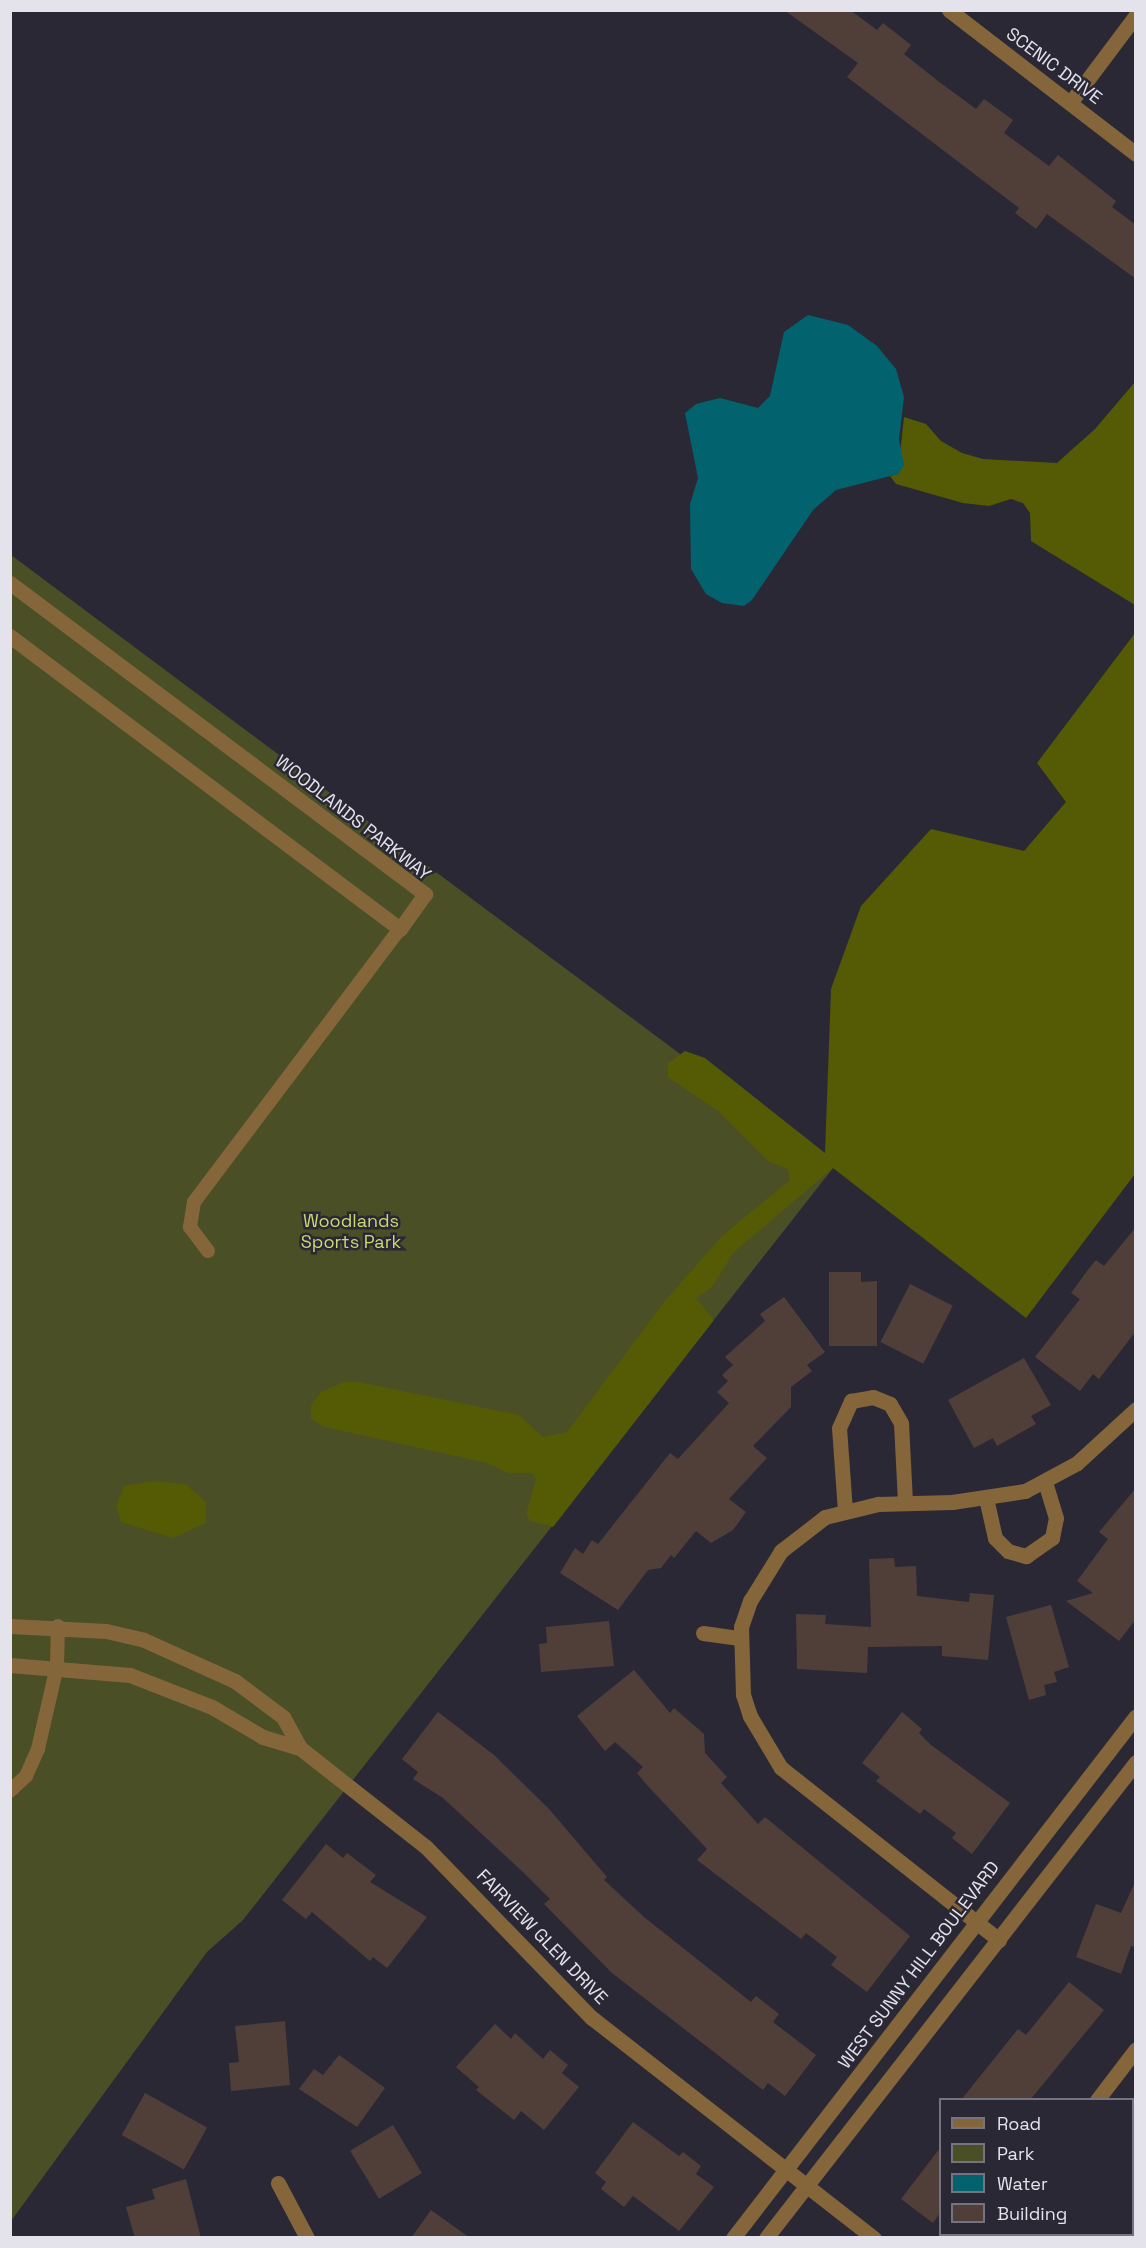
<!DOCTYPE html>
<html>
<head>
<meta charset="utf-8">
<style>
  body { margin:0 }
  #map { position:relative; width:1146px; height:2248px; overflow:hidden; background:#2b2836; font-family:"Space Grotesk",sans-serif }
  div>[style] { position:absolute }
  .green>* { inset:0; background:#4b4f25 }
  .forest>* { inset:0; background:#555a05 }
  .water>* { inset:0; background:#02636e }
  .building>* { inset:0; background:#503f38; transform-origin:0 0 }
  .service>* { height:14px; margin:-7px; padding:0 7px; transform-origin:7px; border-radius:7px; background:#85663b }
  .minor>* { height:15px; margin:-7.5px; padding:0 7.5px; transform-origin:7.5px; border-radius:7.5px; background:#85663b }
  .tertiary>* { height:15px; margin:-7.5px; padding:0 7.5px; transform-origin:7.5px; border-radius:7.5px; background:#85663b }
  span { translate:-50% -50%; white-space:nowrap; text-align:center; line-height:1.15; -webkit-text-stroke:5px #2b2836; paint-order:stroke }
  .street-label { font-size:18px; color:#e4e3ec }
  .park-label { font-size:18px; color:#ced871 }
  .frame { position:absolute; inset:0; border:12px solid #e4e3ec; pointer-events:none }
  .legend { position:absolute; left:939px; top:2098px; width:195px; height:138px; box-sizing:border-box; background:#2b2836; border:2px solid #75737f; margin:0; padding:8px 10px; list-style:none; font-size:18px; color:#e4e3ec }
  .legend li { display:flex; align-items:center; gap:12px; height:30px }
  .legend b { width:30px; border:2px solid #75737f }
</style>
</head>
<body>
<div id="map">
  <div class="green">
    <div style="clip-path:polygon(11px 555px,833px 1168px,243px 1920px,207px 1952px,11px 2221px)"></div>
  </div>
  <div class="forest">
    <div style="clip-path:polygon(1135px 382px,1135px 605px,1031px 541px,1030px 513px,1023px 503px,1011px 499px,989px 506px,963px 503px,896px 484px,890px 476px,898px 474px,904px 417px,926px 424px,941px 441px,962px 453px,983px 459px,1057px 463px,1095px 429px)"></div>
    <div style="clip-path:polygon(1135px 633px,1135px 1174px,1026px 1318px,833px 1168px,734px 1252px,712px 1287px,696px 1298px,714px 1320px,553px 1527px,530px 1521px,526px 1514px,536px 1480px,532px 1473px,508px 1473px,487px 1463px,325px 1427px,311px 1419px,311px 1406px,321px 1392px,344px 1382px,359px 1382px,519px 1415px,543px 1437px,567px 1432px,665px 1301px,723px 1235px,790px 1180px,788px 1169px,768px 1161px,718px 1111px,668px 1077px,668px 1063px,685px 1051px,705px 1058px,825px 1153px,831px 989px,861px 906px,931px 829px,1024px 851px,1066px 802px,1037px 763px)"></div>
    <div style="clip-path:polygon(154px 1481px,185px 1484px,206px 1502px,206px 1523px,173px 1538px,121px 1522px,116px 1506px,124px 1486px)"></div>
  </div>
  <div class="water">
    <div style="clip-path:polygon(808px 315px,848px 325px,877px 346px,896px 369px,904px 397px,899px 439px,904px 466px,898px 474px,836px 490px,813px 510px,752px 600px,744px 606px,722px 603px,706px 594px,691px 569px,690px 504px,698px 478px,685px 413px,696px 404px,720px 398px,758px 408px,770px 396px,784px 332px)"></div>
  </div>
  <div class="building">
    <div style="clip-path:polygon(784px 10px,850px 10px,877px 30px,883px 23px,911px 45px,904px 54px,938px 81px,976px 109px,984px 99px,1013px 120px,1004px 133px,1049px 166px,1058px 155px,1116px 201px,1112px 207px,1136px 225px,1136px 279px,1047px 214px,1036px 229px,1015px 213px,1019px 208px,847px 77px,858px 63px)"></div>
    <div style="clip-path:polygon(1136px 1227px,1136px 1331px,1099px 1379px,1093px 1374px,1080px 1391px,1035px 1357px,1080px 1299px,1071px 1293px,1087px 1271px,1096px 1260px,1104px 1266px)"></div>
    <div style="clip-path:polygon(829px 1272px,861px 1272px,861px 1282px,877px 1281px,877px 1346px,829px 1346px)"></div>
    <div style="left:910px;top:1284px;width:48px;height:65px;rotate:27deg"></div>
    <div style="clip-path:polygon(784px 1297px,825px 1352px,807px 1365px,812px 1371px,791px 1387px,791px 1407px,753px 1446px,767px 1458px,729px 1499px,746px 1512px,733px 1530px,711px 1543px,696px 1531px,674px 1558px,671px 1555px,661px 1568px,648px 1570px,618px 1610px,560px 1573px,575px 1548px,583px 1554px,592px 1540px,598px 1544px,670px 1453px,678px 1459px,729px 1403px,717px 1392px,728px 1381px,722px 1375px,733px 1365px,725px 1357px,765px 1321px,760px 1314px)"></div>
    <div style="clip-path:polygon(1024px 1358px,1051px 1405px,1031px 1416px,1036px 1424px,997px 1446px,993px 1438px,974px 1448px,948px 1400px)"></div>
    <div style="clip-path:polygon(1136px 1488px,1136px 1619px,1119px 1641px,1066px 1601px,1093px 1593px,1077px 1581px,1108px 1539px,1099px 1532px)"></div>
    <div style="clip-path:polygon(894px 1558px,895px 1567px,916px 1566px,917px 1596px,969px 1602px,970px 1593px,994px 1595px,988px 1660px,942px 1656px,942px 1646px,868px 1647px,867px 1673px,797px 1669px,796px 1614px,826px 1615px,825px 1624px,871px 1627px,869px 1559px)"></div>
    <div style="clip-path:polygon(1051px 1605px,1069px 1667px,1054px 1672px,1057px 1682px,1044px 1685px,1046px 1695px,1029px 1700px,1006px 1617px)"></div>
    <div style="clip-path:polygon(609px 1621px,614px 1666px,541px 1672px,539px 1644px,547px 1643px,546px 1627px)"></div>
    <div style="clip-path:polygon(634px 1670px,670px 1713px,674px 1708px,704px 1734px,705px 1753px,727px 1777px,721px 1783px,758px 1824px,765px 1817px,910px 1936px,867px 1992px,831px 1965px,837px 1957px,806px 1933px,801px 1939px,697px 1860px,707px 1849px,646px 1784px,637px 1773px,643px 1767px,615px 1742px,605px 1751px,577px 1716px)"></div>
    <div style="clip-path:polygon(438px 1712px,494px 1755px,549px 1809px,607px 1877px,604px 1880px,644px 1917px,751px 2002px,756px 1996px,779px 2014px,773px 2022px,816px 2055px,785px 2096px,768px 2083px,763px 2090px,612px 1973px,544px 1904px,550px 1899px,525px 1874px,443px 1798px,413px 1779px,418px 1772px,402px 1759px)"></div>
    <div style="clip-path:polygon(902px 1712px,922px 1729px,919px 1733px,931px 1745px,1010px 1803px,972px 1854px,952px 1838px,956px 1833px,924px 1809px,920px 1814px,876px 1781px,880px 1777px,862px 1763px)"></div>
    <div style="clip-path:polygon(326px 1844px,343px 1858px,347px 1853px,376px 1875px,370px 1882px,427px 1917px,387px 1968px,373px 1957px,370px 1961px,312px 1912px,306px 1919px,282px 1900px)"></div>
    <div style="clip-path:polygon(1136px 1880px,1136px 1947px,1131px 1946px,1121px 1974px,1076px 1957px,1096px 1904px,1121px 1913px)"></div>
    <div style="clip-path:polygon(1069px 1982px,1104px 2010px,1030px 2100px,961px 2100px,1018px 2029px,1026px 2035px)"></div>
    <div style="clip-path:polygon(285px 2021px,290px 2085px,231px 2091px,229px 2063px,239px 2062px,235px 2026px)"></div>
    <div style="clip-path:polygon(495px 2024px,511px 2039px,515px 2033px,543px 2059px,550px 2050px,568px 2065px,562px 2073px,579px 2087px,544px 2130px,521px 2111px,514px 2120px,476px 2090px,479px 2087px,456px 2067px)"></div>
    <div style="clip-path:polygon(339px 2055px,385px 2088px,357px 2127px,299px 2089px,314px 2069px,323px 2075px)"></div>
    <div style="left:145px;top:2093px;width:71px;height:48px;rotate:29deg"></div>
    <div style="clip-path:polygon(633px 2122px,679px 2156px,683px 2152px,701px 2166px,696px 2174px,714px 2187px,679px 2231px,633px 2196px,624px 2207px,601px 2189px,606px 2182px,595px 2173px)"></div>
    <div style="left:393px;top:2125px;width:56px;height:50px;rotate:59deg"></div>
    <div style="clip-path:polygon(940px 2148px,940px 2213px,933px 2223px,901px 2199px)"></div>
    <div style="clip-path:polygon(186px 2179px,201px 2238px,135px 2238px,126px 2207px,155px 2199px,152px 2189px)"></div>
    <div style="clip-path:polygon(431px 2210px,470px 2238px,411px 2238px)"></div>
  </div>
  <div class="service">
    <div style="left:208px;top:1251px;width:30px;rotate:-127deg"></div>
    <div style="left:190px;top:1227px;width:25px;rotate:-81deg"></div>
    <div style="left:194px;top:1202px;width:342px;rotate:-53deg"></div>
    <div style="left:10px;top:1791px;width:22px;rotate:-43deg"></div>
    <div style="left:26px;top:1776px;width:30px;rotate:-66deg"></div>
    <div style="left:38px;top:1749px;width:85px;rotate:-77.1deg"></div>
    <div style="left:57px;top:1666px;width:40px;rotate:-88.6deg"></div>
  </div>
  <div class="minor">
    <div style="left:949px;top:10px;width:236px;rotate:37.6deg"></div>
    <div style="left:1070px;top:103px;width:110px;rotate:-53.1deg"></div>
    <div style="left:10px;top:583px;width:519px;rotate:36.85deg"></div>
    <div style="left:425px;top:894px;width:43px;rotate:125.5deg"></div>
    <div style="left:400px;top:929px;width:488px;rotate:-143.1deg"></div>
    <div style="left:986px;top:1498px;width:41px;rotate:77.3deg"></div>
    <div style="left:995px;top:1538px;width:18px;rotate:45deg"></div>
    <div style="left:1008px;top:1551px;width:19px;rotate:16deg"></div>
    <div style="left:1026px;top:1556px;width:32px;rotate:-35deg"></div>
    <div style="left:1052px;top:1538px;width:20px;rotate:-79deg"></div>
    <div style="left:1056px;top:1518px;width:38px;rotate:-107deg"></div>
    <div style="left:845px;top:1511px;width:83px;rotate:-94.1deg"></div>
    <div style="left:839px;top:1428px;width:30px;rotate:-66deg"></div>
    <div style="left:851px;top:1401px;width:22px;rotate:-10deg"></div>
    <div style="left:873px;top:1397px;width:18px;rotate:22deg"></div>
    <div style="left:890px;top:1404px;width:22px;rotate:60deg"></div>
    <div style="left:901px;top:1423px;width:80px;rotate:87.1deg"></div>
    <div style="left:10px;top:1626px;width:96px;rotate:3deg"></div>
    <div style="left:106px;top:1631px;width:39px;rotate:13deg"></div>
    <div style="left:144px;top:1640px;width:100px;rotate:24.3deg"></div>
    <div style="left:235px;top:1681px;width:60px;rotate:36.9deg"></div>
    <div style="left:283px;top:1717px;width:35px;rotate:61deg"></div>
    <div style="left:300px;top:1748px;width:160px;rotate:38.2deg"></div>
    <div style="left:426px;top:1847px;width:238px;rotate:45.9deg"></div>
    <div style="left:592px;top:2018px;width:358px;rotate:38deg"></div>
    <div style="left:703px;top:1633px;width:37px;rotate:8deg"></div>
    <div style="left:10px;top:1665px;width:120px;rotate:4.8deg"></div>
    <div style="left:130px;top:1675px;width:88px;rotate:21.3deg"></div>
    <div style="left:212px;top:1707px;width:59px;rotate:30.5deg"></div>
    <div style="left:263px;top:1737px;width:39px;rotate:17deg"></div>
    <div style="left:999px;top:1940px;width:278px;rotate:-141.7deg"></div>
    <div style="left:781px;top:1768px;width:61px;rotate:-120.8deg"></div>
    <div style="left:750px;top:1716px;width:23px;rotate:-108deg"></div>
    <div style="left:743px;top:1694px;width:67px;rotate:-91.7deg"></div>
    <div style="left:741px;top:1627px;width:28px;rotate:-71deg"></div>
    <div style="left:750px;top:1601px;width:59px;rotate:-58.2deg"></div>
    <div style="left:781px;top:1551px;width:56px;rotate:-37.7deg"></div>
    <div style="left:825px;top:1517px;width:55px;rotate:-13.8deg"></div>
    <div style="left:878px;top:1504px;width:74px;rotate:-1.5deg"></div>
    <div style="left:952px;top:1502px;width:74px;rotate:-8.6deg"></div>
    <div style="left:1025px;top:1491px;width:59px;rotate:-28.3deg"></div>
    <div style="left:1077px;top:1463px;width:80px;rotate:-42.5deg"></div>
    <div style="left:1097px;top:2100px;width:64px;rotate:-52.6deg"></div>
    <div style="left:278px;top:2183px;width:62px;rotate:62.2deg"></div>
    <div style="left:989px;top:2238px;width:5px;rotate:-53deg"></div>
  </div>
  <div class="tertiary">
    <div style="left:733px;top:2238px;width:659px;rotate:-52.33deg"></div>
    <div style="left:766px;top:2238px;width:603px;rotate:-52.14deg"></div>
  </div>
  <div class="street-label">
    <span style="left:1054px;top:66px;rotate:37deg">SCENIC DRIVE</span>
    <span style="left:353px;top:818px;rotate:38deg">WOODLANDS PARKWAY</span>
    <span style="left:542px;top:1937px;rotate:46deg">FAIRVIEW GLEN DRIVE</span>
    <span style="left:919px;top:1965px;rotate:-53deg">WEST SUNNY HILL BOULEVARD</span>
  </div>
  <div class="park-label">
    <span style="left:351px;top:1232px">Woodlands<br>Sports Park</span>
  </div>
  <div class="frame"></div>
  <ul class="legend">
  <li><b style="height:8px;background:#85663b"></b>Road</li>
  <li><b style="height:16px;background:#4b4f25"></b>Park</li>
  <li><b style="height:16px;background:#02636e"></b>Water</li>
  <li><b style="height:16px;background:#503f38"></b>Building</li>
  </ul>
</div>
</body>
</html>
